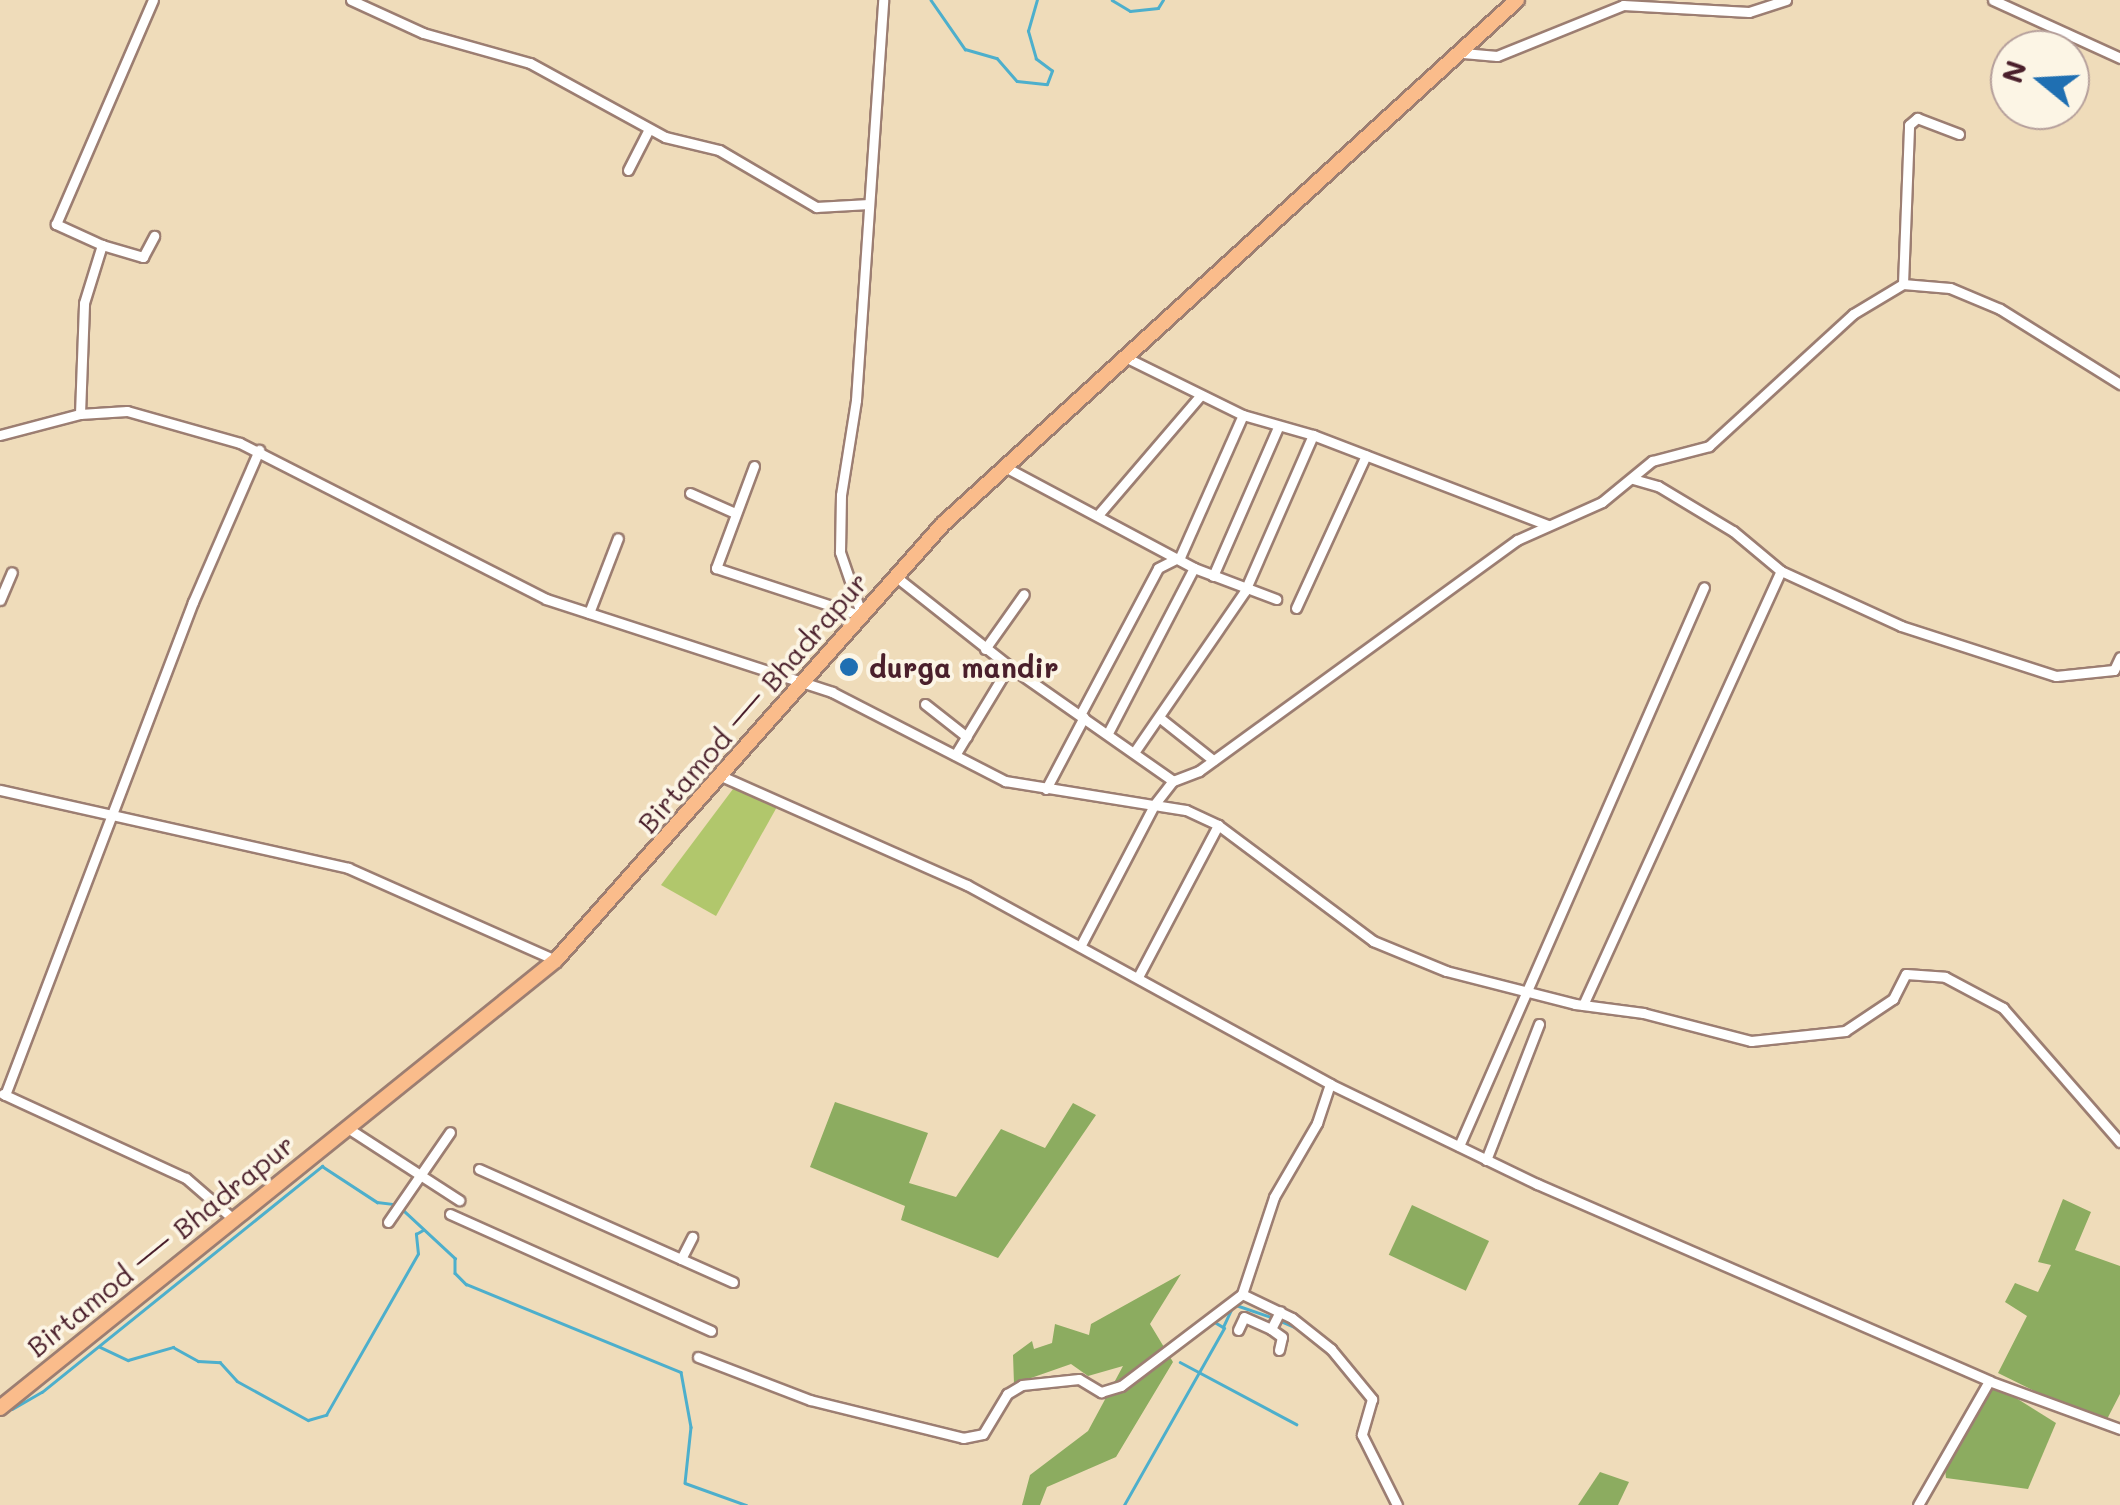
<!DOCTYPE html>
<html>
<head>
<meta charset="utf-8">
<style>
  body { margin:0 }
  #map { position:relative; width:2120px; height:1505px; overflow:hidden; background:#efdcba; font-family:Mali,sans-serif }
  div>[style] { position:absolute }
  .green>* { inset:0; background:#b1c76c }
  .forest>* { inset:0; background:#8cac60; transform-origin:0 0 }
  .stream>* { height:2.5px; margin:-1.25px; padding:0 1.25px; transform-origin:1.25px; border-radius:1.25px; background:#4dafcc }
  .roads { filter:drop-shadow(2px 0 #9c7e72) drop-shadow(-2px 0 #9c7e72) drop-shadow(0 2px #9c7e72) drop-shadow(0 -2px #9c7e72) }
  .minor>* { height:9px; margin:-4.5px; padding:0 4.5px; transform-origin:4.5px; border-radius:4.5px; background:#fff }
  .primary>* { height:14px; margin:-7px; padding:0 7px; transform-origin:7px; border-radius:7px; background:#fabc8b }
  .dots>* { width:28px; height:28px; translate:-50% -50%; box-sizing:border-box; border:5px solid #fcf5e5; border-radius:50% }
  span { translate:-50% -50%; white-space:nowrap; text-align:center; line-height:1.15; -webkit-text-stroke:8px #fcf5e5; paint-order:stroke }
  .poi-label { font-size:28px; color:#4a1f2b; font-weight:700 }
  .left { translate:0 -50%; text-align:left }
  .street-label { font-size:28px; color:#4a1f2b }
  .north { position:absolute; left:1990px; top:30px; width:100px; height:100px; box-sizing:border-box; background:#fcf5e5; border:2px solid #b59f9b; border-radius:50%; rotate:288deg; font-size:28px; font-weight:700; line-height:40px; text-align:center; color:#4a1f2b }
  .north::after { content:''; display:block; margin:auto; width:35px; height:45px; background:#1f6fb2; clip-path:polygon(50% 0,100% 100%,50% 72%,0 100%) }
</style>
</head>
<body>
<div id="map">
  <div class="green">
    <div style="clip-path:polygon(736px 785px,778px 805px,716px 916px,661px 885px)"></div>
  </div>
  <div class="forest">
    <div style="clip-path:polygon(835px 1102px,928px 1133px,909px 1183px,956px 1197px,1001px 1129px,1045px 1148px,1073px 1103px,1096px 1115px,998px 1258px,901px 1220px,905px 1206px,810px 1167px)"></div>
    <div style="clip-path:polygon(2063px 1199px,2091px 1212px,2075px 1250px,2120px 1266px,2120px 1394px,2104px 1425px,1998px 1373px,2027px 1316px,2005px 1302px,2015px 1283px,2038px 1292px,2051px 1265px,2038px 1262px)"></div>
    <div style="left:1412px;top:1205px;width:85px;height:55px;rotate:25deg"></div>
    <div style="clip-path:polygon(1181px 1274px,1150px 1324px,1173px 1362px,1116px 1457px,1047px 1487px,1040px 1505px,1022px 1505px,1030px 1475px,1088px 1431px,1123px 1366px,1088px 1376px,1071px 1364px,1014px 1384px,1013px 1355px,1032px 1341px,1034px 1349px,1052px 1343px,1055px 1324px,1089px 1335px,1091px 1324px)"></div>
    <div style="clip-path:polygon(1989px 1381px,2056px 1423px,2028px 1489px,1946px 1478px,1943px 1452px)"></div>
    <div style="clip-path:polygon(1600px 1472px,1629px 1482px,1618px 1505px,1578px 1505px)"></div>
  </div>
  <div class="stream">
    <div style="left:931px;top:0;width:60px;rotate:55.2deg"></div>
    <div style="left:965px;top:49px;width:33px;rotate:16deg"></div>
    <div style="left:997px;top:58px;width:30px;rotate:49deg"></div>
    <div style="left:1017px;top:81px;width:30px;rotate:6deg"></div>
    <div style="left:1047px;top:84px;width:14px;rotate:-69deg"></div>
    <div style="left:1052px;top:71px;width:20px;rotate:-143deg"></div>
    <div style="left:1036px;top:59px;width:29px;rotate:-106deg"></div>
    <div style="left:1028px;top:31px;width:32px;rotate:-74deg"></div>
    <div style="left:1112px;top:0;width:21px;rotate:31deg"></div>
    <div style="left:1130px;top:11px;width:28px;rotate:-6deg"></div>
    <div style="left:1158px;top:8px;width:9px;rotate:-58deg"></div>
    <div style="left:401px;top:1208px;width:74px;rotate:42.8deg"></div>
    <div style="left:455px;top:1258px;width:15px;rotate:90deg"></div>
    <div style="left:455px;top:1273px;width:16px;rotate:45deg"></div>
    <div style="left:466px;top:1284px;width:232px;rotate:22.3deg"></div>
    <div style="left:681px;top:1372px;width:56px;rotate:79.7deg"></div>
    <div style="left:691px;top:1427px;width:56px;rotate:96.1deg"></div>
    <div style="left:685px;top:1483px;width:65px;rotate:19.8deg"></div>
    <div style="left:1236px;top:1305px;width:37px;rotate:19deg"></div>
    <div style="left:1278px;top:1320px;width:23px;rotate:23deg"></div>
    <div style="left:1213px;top:1321px;width:12px;rotate:31deg"></div>
    <div style="left:1223px;top:1327px;width:21px;rotate:-65deg"></div>
    <div style="left:100px;top:1347px;width:31px;rotate:25deg"></div>
    <div style="left:128px;top:1360px;width:47px;rotate:-16.1deg"></div>
    <div style="left:173px;top:1347px;width:29px;rotate:29deg"></div>
    <div style="left:198px;top:1361px;width:22px;rotate:3deg"></div>
    <div style="left:220px;top:1362px;width:25px;rotate:48deg"></div>
    <div style="left:237px;top:1381px;width:81px;rotate:28.8deg"></div>
    <div style="left:308px;top:1420px;width:19px;rotate:-16deg"></div>
    <div style="left:326px;top:1415px;width:185px;rotate:-60.3deg"></div>
    <div style="left:418px;top:1254px;width:20px;rotate:-96deg"></div>
    <div style="left:416px;top:1234px;width:8px;rotate:-30deg"></div>
    <div style="left:1331px;top:1356px;width:47px;rotate:50.2deg"></div>
    <div style="left:1180px;top:1362px;width:132px;rotate:28.1deg"></div>
    <div style="left:12px;top:1409px;width:34px;rotate:-30deg"></div>
    <div style="left:42px;top:1392px;width:360px;rotate:-38.9deg"></div>
    <div style="left:322px;top:1166px;width:66px;rotate:33.2deg"></div>
    <div style="left:377px;top:1202px;width:17px;rotate:7deg"></div>
    <div style="left:1124px;top:1505px;width:203px;rotate:-60.5deg"></div>
  </div>
  <div class="roads">
    <div class="minor">
      <div style="left:351px;top:0;width:79px;rotate:24.6deg"></div>
      <div style="left:423px;top:33px;width:111px;rotate:15.7deg"></div>
      <div style="left:530px;top:63px;width:154px;rotate:28.7deg"></div>
      <div style="left:665px;top:137px;width:56px;rotate:13.5deg"></div>
      <div style="left:719px;top:150px;width:113px;rotate:30.4deg"></div>
      <div style="left:816px;top:207px;width:53px;rotate:-3.2deg"></div>
      <div style="left:1993px;top:0;width:140px;rotate:24.5deg"></div>
      <div style="left:1463px;top:53px;width:34px;rotate:5deg"></div>
      <div style="left:1497px;top:56px;width:136px;rotate:-22deg"></div>
      <div style="left:1623px;top:5px;width:126px;rotate:3.2deg"></div>
      <div style="left:1749px;top:12px;width:39px;rotate:-18deg"></div>
      <div style="left:628px;top:170px;width:46px;rotate:-62.9deg"></div>
      <div style="left:102px;top:245px;width:43px;rotate:16.3deg"></div>
      <div style="left:143px;top:257px;width:24px;rotate:-62deg"></div>
      <div style="left:1903px;top:284px;width:159px;rotate:-87.8deg"></div>
      <div style="left:1909px;top:125px;width:11px;rotate:-41deg"></div>
      <div style="left:1917px;top:118px;width:45px;rotate:20.9deg"></div>
      <div style="left:1127px;top:358px;width:129px;rotate:26.2deg"></div>
      <div style="left:1243px;top:415px;width:73px;rotate:15.9deg"></div>
      <div style="left:1313px;top:435px;width:170px;rotate:113.6deg"></div>
      <div style="left:1245px;top:591px;width:194px;rotate:124.5deg"></div>
      <div style="left:80px;top:414px;width:111px;rotate:-87.9deg"></div>
      <div style="left:84px;top:303px;width:61px;rotate:-72.8deg"></div>
      <div style="left:102px;top:245px;width:51px;rotate:-155.5deg"></div>
      <div style="left:56px;top:224px;width:244px;rotate:-66.6deg"></div>
      <div style="left:0;top:435px;width:83px;rotate:-14.7deg"></div>
      <div style="left:80px;top:414px;width:47px;rotate:-3.7deg"></div>
      <div style="left:127px;top:411px;width:117px;rotate:15.8deg"></div>
      <div style="left:240px;top:443px;width:343px;rotate:27deg"></div>
      <div style="left:546px;top:599px;width:301px;rotate:18deg"></div>
      <div style="left:832px;top:692px;width:195px;rotate:27.2deg"></div>
      <div style="left:1005px;top:781px;width:151px;rotate:9.2deg"></div>
      <div style="left:1154px;top:805px;width:31px;rotate:-52deg"></div>
      <div style="left:1173px;top:781px;width:28px;rotate:-21deg"></div>
      <div style="left:1199px;top:771px;width:393px;rotate:-36deg"></div>
      <div style="left:1517px;top:540px;width:93px;rotate:-24.1deg"></div>
      <div style="left:1602px;top:502px;width:65px;rotate:-39.4deg"></div>
      <div style="left:1652px;top:461px;width:59px;rotate:-14.7deg"></div>
      <div style="left:1709px;top:446px;width:195px;rotate:-42.5deg"></div>
      <div style="left:1853px;top:314px;width:58px;rotate:-31deg"></div>
      <div style="left:1903px;top:284px;width:47px;rotate:4.9deg"></div>
      <div style="left:1950px;top:288px;width:54px;rotate:22.8deg"></div>
      <div style="left:2000px;top:309px;width:142px;rotate:32deg"></div>
      <div style="left:1313px;top:435px;width:252px;rotate:21deg"></div>
      <div style="left:754px;top:466px;width:109px;rotate:110.4deg"></div>
      <div style="left:716px;top:568px;width:154px;rotate:18.2deg"></div>
      <div style="left:1005px;top:467px;width:214px;rotate:28.1deg"></div>
      <div style="left:1194px;top:568px;width:88px;rotate:20.7deg"></div>
      <div style="left:1633px;top:479px;width:26px;rotate:16deg"></div>
      <div style="left:1658px;top:486px;width:87px;rotate:31deg"></div>
      <div style="left:1733px;top:531px;width:62px;rotate:39.8deg"></div>
      <div style="left:1781px;top:571px;width:132px;rotate:24.6deg"></div>
      <div style="left:1901px;top:626px;width:163px;rotate:17.9deg"></div>
      <div style="left:2056px;top:676px;width:58px;rotate:-5.9deg"></div>
      <div style="left:2114px;top:670px;width:14px;rotate:-65deg"></div>
      <div style="left:690px;top:493px;width:49px;rotate:24deg"></div>
      <div style="left:1098px;top:515px;width:158px;rotate:-49.4deg"></div>
      <div style="left:895px;top:576px;width:145px;rotate:38.3deg"></div>
      <div style="left:1009px;top:666px;width:104px;rotate:121.2deg"></div>
      <div style="left:1213px;top:576px;width:163px;rotate:-66.4deg"></div>
      <div style="left:0;top:600px;width:30px;rotate:-67deg"></div>
      <div style="left:1296px;top:608px;width:168px;rotate:-65.4deg"></div>
      <div style="left:589px;top:613px;width:80px;rotate:-68.9deg"></div>
      <div style="left:862px;top:616px;width:68px;rotate:-109deg"></div>
      <div style="left:840px;top:552px;width:57px;rotate:-89deg"></div>
      <div style="left:841px;top:495px;width:96px;rotate:-81deg"></div>
      <div style="left:856px;top:400px;width:401px;rotate:-86.1deg"></div>
      <div style="left:985px;top:649px;width:67px;rotate:-54.7deg"></div>
      <div style="left:1009px;top:666px;width:200px;rotate:35deg"></div>
      <div style="left:925px;top:704px;width:53px;rotate:38.2deg"></div>
      <div style="left:1080px;top:715px;width:166px;rotate:-62deg"></div>
      <div style="left:1158px;top:568px;width:25px;rotate:-27deg"></div>
      <div style="left:1180px;top:557px;width:155px;rotate:-66.1deg"></div>
      <div style="left:1160px;top:718px;width:68px;rotate:38.4deg"></div>
      <div style="left:1108px;top:733px;width:186px;rotate:-62.5deg"></div>
      <div style="left:721px;top:776px;width:269px;rotate:23.9deg"></div>
      <div style="left:967px;top:885px;width:414px;rotate:28.7deg"></div>
      <div style="left:1330px;top:1084px;width:230px;rotate:25.8deg"></div>
      <div style="left:1537px;top:1184px;width:493px;rotate:23.5deg"></div>
      <div style="left:1989px;top:1381px;width:140px;rotate:20.1deg"></div>
      <div style="left:1046px;top:789px;width:81px;rotate:-62.2deg"></div>
      <div style="left:0;top:790px;width:357px;rotate:12.6deg"></div>
      <div style="left:348px;top:868px;width:227px;rotate:23.9deg"></div>
      <div style="left:1082px;top:943px;width:156px;rotate:-62.4deg"></div>
      <div style="left:1154px;top:805px;width:32px;rotate:9deg"></div>
      <div style="left:1186px;top:810px;width:35px;rotate:25deg"></div>
      <div style="left:1218px;top:825px;width:194px;rotate:36.8deg"></div>
      <div style="left:1373px;top:941px;width:79px;rotate:22.3deg"></div>
      <div style="left:1446px;top:971px;width:133px;rotate:14.3deg"></div>
      <div style="left:1575px;top:1004px;width:69px;rotate:7.5deg"></div>
      <div style="left:1643px;top:1013px;width:112px;rotate:14.5deg"></div>
      <div style="left:1751px;top:1041px;width:95px;rotate:-6.1deg"></div>
      <div style="left:1845px;top:1031px;width:58px;rotate:-33.7deg"></div>
      <div style="left:1893px;top:999px;width:28px;rotate:-63deg"></div>
      <div style="left:1906px;top:974px;width:39px;rotate:4deg"></div>
      <div style="left:1945px;top:977px;width:66px;rotate:28.1deg"></div>
      <div style="left:2003px;top:1008px;width:178px;rotate:48.9deg"></div>
      <div style="left:1138px;top:977px;width:172px;rotate:-62.2deg"></div>
      <div style="left:1583px;top:1005px;width:477px;rotate:-65.5deg"></div>
      <div style="left:3px;top:1094px;width:201px;rotate:24.7deg"></div>
      <div style="left:186px;top:1178px;width:61px;rotate:41deg"></div>
      <div style="left:5px;top:1095px;width:528px;rotate:-69.13deg"></div>
      <div style="left:193px;top:602px;width:166px;rotate:-66.5deg"></div>
      <div style="left:346px;top:1127px;width:135px;rotate:32.9deg"></div>
      <div style="left:1459px;top:1146px;width:610px;rotate:-66.33deg"></div>
      <div style="left:1486px;top:1160px;width:146px;rotate:-68.7deg"></div>
      <div style="left:479px;top:1169px;width:278px;rotate:24deg"></div>
      <div style="left:450px;top:1214px;width:286px;rotate:24.1deg"></div>
      <div style="left:388px;top:1222px;width:109px;rotate:-55.4deg"></div>
      <div style="left:681px;top:1259px;width:25px;rotate:-63deg"></div>
      <div style="left:1242px;top:1294px;width:102px;rotate:-71.7deg"></div>
      <div style="left:1274px;top:1197px;width:86px;rotate:-59.8deg"></div>
      <div style="left:1317px;top:1123px;width:41px;rotate:-71.6deg"></div>
      <div style="left:1238px;top:1330px;width:14px;rotate:-65deg"></div>
      <div style="left:1244px;top:1317px;width:30px;rotate:24deg"></div>
      <div style="left:1279px;top:1350px;width:13px;rotate:-77deg"></div>
      <div style="left:1282px;top:1337px;width:14px;rotate:-144deg"></div>
      <div style="left:1271px;top:1329px;width:20px;rotate:-63deg"></div>
      <div style="left:698px;top:1357px;width:120px;rotate:21deg"></div>
      <div style="left:810px;top:1400px;width:158px;rotate:13.9deg"></div>
      <div style="left:963px;top:1438px;width:20px;rotate:-11deg"></div>
      <div style="left:983px;top:1434px;width:47px;rotate:-59deg"></div>
      <div style="left:1007px;top:1394px;width:17px;rotate:-31deg"></div>
      <div style="left:1022px;top:1385px;width:57px;rotate:-6deg"></div>
      <div style="left:1079px;top:1379px;width:26px;rotate:31deg"></div>
      <div style="left:1101px;top:1392px;width:21px;rotate:-17deg"></div>
      <div style="left:1121px;top:1386px;width:152px;rotate:-37.2deg"></div>
      <div style="left:1242px;top:1294px;width:55px;rotate:25.6deg"></div>
      <div style="left:1292px;top:1318px;width:50px;rotate:38.5deg"></div>
      <div style="left:1331px;top:1349px;width:65px;rotate:50.6deg"></div>
      <div style="left:1372px;top:1399px;width:37px;rotate:106deg"></div>
      <div style="left:1362px;top:1435px;width:78px;rotate:63.4deg"></div>
      <div style="left:1918px;top:1505px;width:143px;rotate:-60.2deg"></div>
    </div>
    <div class="primary">
      <div style="left:0;top:1408px;width:714px;rotate:-38.86deg"></div>
      <div style="left:556px;top:960px;width:583px;rotate:-48.41deg"></div>
      <div style="left:943px;top:524px;width:777px;rotate:-42.39deg"></div>
    </div>
  </div>
  <div class="dots">
    <div style="left:849px;top:667px;background:#1f6fb2"></div>
  </div>
  <div class="poi-label">
    <span class="left" style="left:869px;top:667px">durga mandir</span>
  </div>
  <div class="street-label">
    <span style="left:752px;top:702px;rotate:-49deg">Birtamod — Bhadrapur</span>
    <span style="left:160px;top:1245px;rotate:-39deg">Birtamod — Bhadrapur</span>
  </div>
  <div class="north">N</div>
</div>
</body>
</html>
